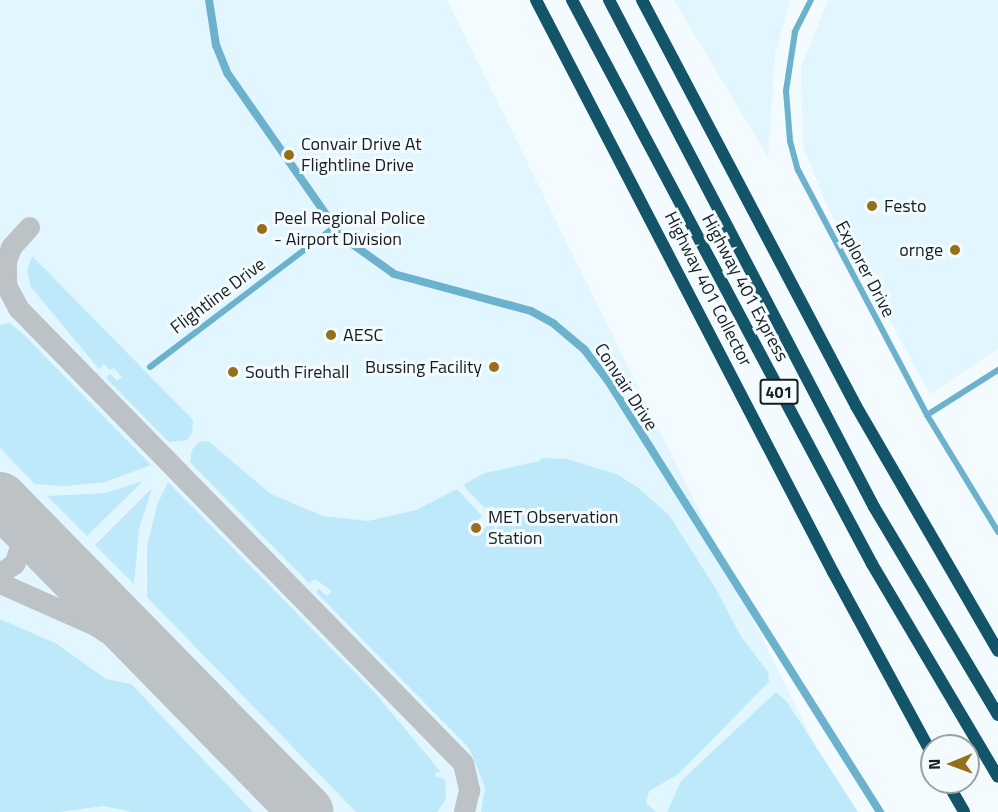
<!DOCTYPE html>
<html>
<head>
<meta charset="utf-8">
<style>
  body { margin:0 }
  #map { position:relative; width:998px; height:812px; overflow:hidden; background:#f3fbfe; font-family:"Titillium Web",sans-serif }
  div>[style] { position:absolute }
  .built>* { inset:0; background:#e1f6ff }
  .green>* { inset:0; background:#bee9fa }
  .taxiway>* { height:21px; margin:-10.5px; padding:0 10.5px; transform-origin:10.5px; border-radius:10.5px; background:#bcc2c5 }
  .runway>* { height:54px; margin:-27px; padding:0 27px; transform-origin:27px; border-radius:27px; background:#bcc2c5 }
  .minor>* { height:6px; margin:-3px; padding:0 3px; transform-origin:3px; border-radius:3px; background:#6db2cd }
  .tertiary>* { height:8px; margin:-4px; padding:0 4px; transform-origin:4px; border-radius:4px; background:#6db2cd }
  .motorway>* { height:12px; margin:-6px; padding:0 6px; transform-origin:6px; border-radius:6px; background:#135469 }
  .dots>* { width:16px; height:16px; translate:-50% -50%; box-sizing:border-box; border:3px solid #f3fbfe; border-radius:50% }
  span { translate:-50% -50%; white-space:nowrap; text-align:center; line-height:1.15; -webkit-text-stroke:6px #f3fbfe; paint-order:stroke }
  .shield-label span { padding:2px 4px; background:#f3fbfe; border:2px solid; border-radius:4px; -webkit-text-stroke-width:0 }
  .shield-label { font-size:16px; color:#181c1e; font-weight:700 }
  .poi-label { font-size:18px; color:#181c1e }
  .left { translate:0 -50%; text-align:left }
  .right { translate:-100% -50%; text-align:right }
  .street-label { font-size:18px; color:#181c1e }
  .north { position:absolute; left:920px; top:734px; width:60px; height:60px; box-sizing:border-box; background:#f3fbfe; border:2px solid #9ba2a4; border-radius:50%; rotate:269deg; font-size:16px; font-weight:700; line-height:24px; text-align:center; color:#181c1e }
  .north::after { content:''; display:block; margin:auto; width:21px; height:27px; background:#966f1a; clip-path:polygon(50% 0,100% 100%,50% 72%,0 100%) }
</style>
</head>
<body>
<div id="map">
  <div class="built">
    <div style="clip-path:polygon(0 0,447px 0,848px 812px,0 812px)"></div>
    <div style="clip-path:polygon(674px 0,790px 0,775px 54px,768px 157px)"></div>
    <div style="clip-path:polygon(828px 0,998px 0,998px 349px,930px 394px,828px 208px,803px 147px,801px 67px)"></div>
  </div>
  <div class="green">
    <div style="clip-path:polygon(32px 256px,193px 420px,192px 433px,187px 440px,169px 442px,106px 378px,110px 374px,117px 381px,122px 377px,114px 368px,110px 370px,104px 364px,99px 369px,31px 287px,27px 270px)"></div>
    <div style="clip-path:polygon(10px 323px,25px 336px,151px 465px,105px 482px,66px 486px,35px 484px,0 448px,0 325px)"></div>
    <div style="clip-path:polygon(208px 441px,271px 494px,323px 516px,368px 521px,416px 510px,457px 489px,482px 516px,468px 530px,474px 537px,502px 514px,493px 506px,485px 508px,465px 488px,464px 484px,485px 473px,540px 461px,541px 458px,567px 459px,616px 474px,637px 487px,669px 515px,716px 589px,740px 635px,768px 672px,769px 682px,677px 775px,649px 791px,646px 803px,656px 812px,481px 812px,485px 787px,469px 748px,316px 592px,319px 589px,327px 596px,332px 591px,315px 579px,309px 583px,190px 462px,192px 450px,199px 442px)"></div>
    <div style="clip-path:polygon(143px 481px,87px 536px,47px 496px,105px 493px)"></div>
    <div style="clip-path:polygon(168px 482px,375px 693px,431px 760px,441px 773px,436px 772px,435px 776px,445px 779px,446px 799px,437px 812px,356px 812px,147px 597px,147px 546px,157px 505px)"></div>
    <div style="clip-path:polygon(152px 488px,139px 529px,134px 584px,95px 545px)"></div>
    <div style="clip-path:polygon(0 619px,57px 644px,106px 679px,131px 684px,253px 812px,132px 812px,104px 806px,58px 812px,0 812px)"></div>
    <div style="clip-path:polygon(776px 692px,787px 702px,858px 812px,667px 812px,681px 781px)"></div>
  </div>
  <div class="taxiway">
    <div style="left:6px;top:260px;width:25px;rotate:90deg"></div>
    <div style="left:6px;top:285px;width:26px;rotate:62deg"></div>
    <div style="left:18px;top:308px;width:636px;rotate:45.64deg"></div>
    <div style="left:463px;top:763px;width:28px;rotate:77deg"></div>
    <div style="left:469px;top:790px;width:23px;rotate:103deg"></div>
    <div style="left:2px;top:271px;width:26px;rotate:-69deg"></div>
    <div style="left:11px;top:247px;width:27px;rotate:-48deg"></div>
    <div style="left:0;top:497px;width:23px;rotate:45deg"></div>
    <div style="left:0;top:573px;width:17px;rotate:-33deg"></div>
    <div style="left:14px;top:564px;width:20px;rotate:-70deg"></div>
    <div style="left:21px;top:545px;width:32px;rotate:-101deg"></div>
    <div style="left:0;top:583px;width:104px;rotate:23.9deg"></div>
    <div style="left:95px;top:625px;width:96px;rotate:33.5deg"></div>
    <div style="left:274px;top:779px;width:39px;rotate:58deg"></div>
  </div>
  <div class="runway">
    <div style="left:0;top:499px;width:438px;rotate:45.6deg"></div>
  </div>
  <div class="minor">
    <div style="left:811px;top:0;width:36px;rotate:117deg"></div>
    <div style="left:795px;top:32px;width:60px;rotate:98.7deg"></div>
    <div style="left:786px;top:91px;width:50px;rotate:85.4deg"></div>
    <div style="left:790px;top:141px;width:30px;rotate:75deg"></div>
    <div style="left:798px;top:170px;width:277px;rotate:62.2deg"></div>
    <div style="left:927px;top:415px;width:137px;rotate:58.7deg"></div>
    <div style="left:150px;top:367px;width:230px;rotate:-37.2deg"></div>
    <div style="left:927px;top:415px;width:84px;rotate:-32.4deg"></div>
  </div>
  <div class="tertiary">
    <div style="left:209px;top:0;width:46px;rotate:81.2deg"></div>
    <div style="left:216px;top:45px;width:31px;rotate:68deg"></div>
    <div style="left:228px;top:74px;width:198px;rotate:55.1deg"></div>
    <div style="left:341px;top:236px;width:65px;rotate:35.6deg"></div>
    <div style="left:394px;top:274px;width:142px;rotate:15.1deg"></div>
    <div style="left:531px;top:311px;width:26px;rotate:29deg"></div>
    <div style="left:554px;top:324px;width:39px;rotate:40deg"></div>
    <div style="left:584px;top:349px;width:38px;rotate:53deg"></div>
    <div style="left:607px;top:379px;width:512px;rotate:57.77deg"></div>
  </div>
  <div class="motorway">
    <div style="left:536px;top:0;width:645px;rotate:62.56deg"></div>
    <div style="left:833px;top:572px;width:207px;rotate:61.5deg"></div>
    <div style="left:572px;top:0;width:639px;rotate:61.99deg"></div>
    <div style="left:872px;top:564px;width:247px;rotate:59.4deg"></div>
    <div style="left:609px;top:0;width:572px;rotate:62.4deg"></div>
    <div style="left:874px;top:507px;width:242px;rotate:59.2deg"></div>
    <div style="left:642px;top:0;width:459px;rotate:62.2deg"></div>
    <div style="left:856px;top:406px;width:283px;rotate:59.9deg"></div>
    <div style="left:947px;top:782px;width:34px;rotate:60deg"></div>
  </div>
  <div class="dots">
    <div style="left:289px;top:155px;background:#966f1a"></div>
    <div style="left:872px;top:206px;background:#966f1a"></div>
    <div style="left:262px;top:229px;background:#966f1a"></div>
    <div style="left:955px;top:250px;background:#966f1a"></div>
    <div style="left:331px;top:335px;background:#966f1a"></div>
    <div style="left:494px;top:367px;background:#966f1a"></div>
    <div style="left:233px;top:372px;background:#966f1a"></div>
    <div style="left:476px;top:528px;background:#966f1a"></div>
  </div>
  <div class="shield-label">
    <span style="left:779px;top:392px">401</span>
  </div>
  <div class="poi-label">
    <span class="left" style="left:301px;top:155px">Convair Drive At<br>Flightline Drive</span>
    <span class="left" style="left:884px;top:206px">Festo</span>
    <span class="left" style="left:274px;top:229px">Peel Regional Police<br>- Airport Division</span>
    <span class="right" style="left:943px;top:250px">ornge</span>
    <span class="left" style="left:343px;top:335px">AESC</span>
    <span class="right" style="left:482px;top:367px">Bussing Facility</span>
    <span class="left" style="left:245px;top:372px">South Firehall</span>
    <span class="left" style="left:488px;top:528px">MET Observation<br>Station</span>
  </div>
  <div class="street-label">
    <span style="left:865px;top:269px;rotate:62deg">Explorer Drive</span>
    <span style="left:745px;top:288px;rotate:62deg">Highway 401 Express</span>
    <span style="left:708px;top:289px;rotate:63deg">Highway 401 Collector</span>
    <span style="left:218px;top:296px;rotate:-37deg">Flightline Drive</span>
    <span style="left:626px;top:387px;rotate:57deg">Convair Drive</span>
  </div>
  <div class="north">N</div>
</div>
</body>
</html>
